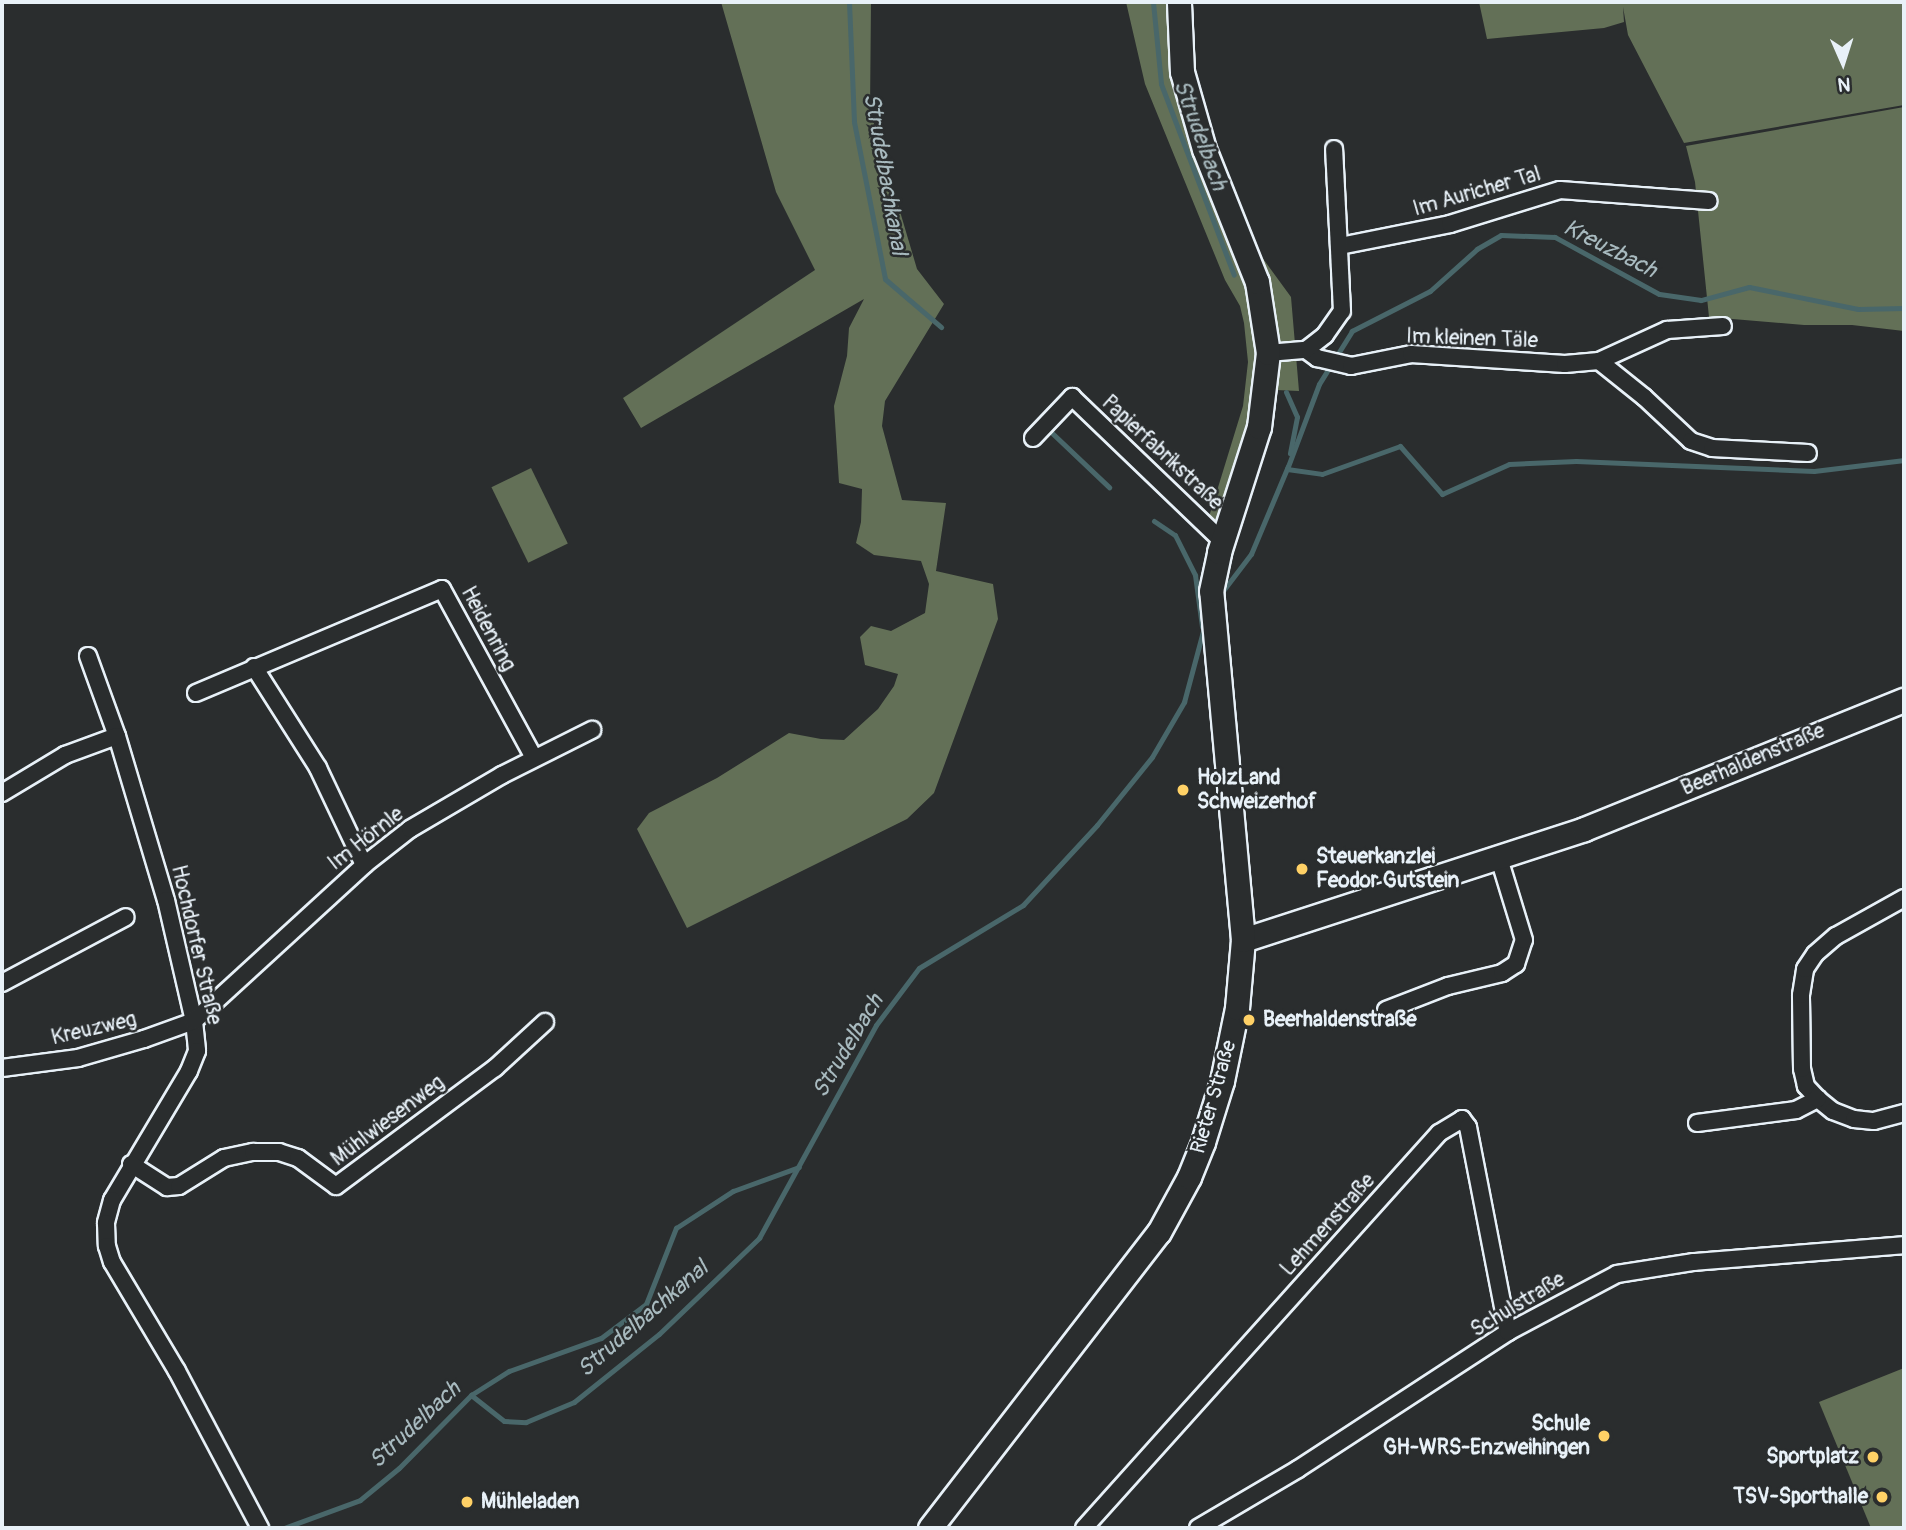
<!DOCTYPE html>
<html>
<head>
<meta charset="utf-8">
<style>
  body { margin:0 }
  #map { position:relative; width:1906px; height:1530px; overflow:hidden; background:#2a2d2e; font-family:Pangolin,sans-serif }
  div>[style] { position:absolute }
  .green>* { inset:0; background:#637057; transform-origin:0 0 }
  .stream>* { height:5px; margin:-2.5px; padding:0 2.5px; transform-origin:2.5px; border-radius:2.5px; background:#49676a }
  .roads { filter:drop-shadow(2px 0 #e8f1f8) drop-shadow(-2px 0 #e8f1f8) drop-shadow(0 2px #e8f1f8) drop-shadow(0 -2px #e8f1f8) }
  .street>* { height:16px; margin:-8px; padding:0 8px; transform-origin:8px; border-radius:8px; background:#2a2d2e }
  .secondary>* { height:23px; margin:-11.5px; padding:0 11.5px; transform-origin:11.5px; border-radius:11.5px; background:#2a2d2e }
  .dots>* { width:19px; height:19px; translate:-50% -50%; box-sizing:border-box; border:4px solid #2a2d2e; border-radius:50% }
  span { translate:-50% -50%; white-space:nowrap; text-align:center; line-height:1.15; -webkit-text-stroke:5px #2a2d2e; paint-order:stroke }
  .street-label { font-size:21px; color:#e8f1f8 }
  .poi-label { font-size:21px; color:#e8f1f8; font-weight:700 }
  .left { translate:0 -50%; text-align:left }
  .right { translate:-100% -50%; text-align:right }
  .water-label { font-size:23px; color:#a8babf; font-style:italic }
  .frame { position:absolute; inset:0; border:4px solid #e8f1f8; pointer-events:none }
  .north { position:absolute; left:1808px; top:28px; width:70px; height:70px; -webkit-text-stroke:5px #2a2d2e; paint-order:stroke; rotate:177deg; font-size:19px; font-weight:700; line-height:28px; text-align:center; color:#e8f1f8 }
  .north::after { content:''; display:block; margin:auto; width:24px; height:32px; background:#e8f1f8; clip-path:polygon(50% 0,100% 100%,50% 72%,0 100%) }
</style>
</head>
<body>
<div id="map">
  <div class="green">
    <div style="clip-path:polygon(721px 2px,871px 2px,870px 110px,917px 269px,944px 304px,885px 401px,882px 426px,902px 500px,946px 503px,936px 571px,993px 584px,998px 619px,934px 793px,907px 819px,687px 928px,637px 829px,649px 813px,717px 778px,789px 733px,821px 739px,844px 740px,878px 709px,894px 686px,898px 674px,865px 665px,860px 637px,871px 626px,891px 631px,925px 613px,929px 584px,921px 561px,874px 555px,856px 543px,861px 522px,862px 489px,839px 483px,834px 406px,847px 356px,849px 328px,864px 299px,641px 428px,623px 398px,815px 270px,776px 192px)"></div>
    <div style="clip-path:polygon(1126px 2px,1173px 2px,1237px 223px,1291px 297px,1299px 391px,1252px 389px,1243px 447px,1218px 528px,1208px 520px,1243px 406px,1248px 362px,1244px 323px,1240px 306px,1225px 280px,1145px 84px)"></div>
    <div style="clip-path:polygon(1479px 2px,1904px 2px,1904px 105px,1684px 143px,1628px 35px,1623px 7px,1624px 22px,1604px 28px,1487px 39px)"></div>
    <div style="clip-path:polygon(1904px 107px,1904px 331px,1852px 325px,1804px 325px,1709px 317px,1695px 182px,1686px 146px)"></div>
    <div style="left:531px;top:468px;width:84px;height:44px;rotate:64deg"></div>
    <div style="clip-path:polygon(1904px 1368px,1904px 1528px,1871px 1528px,1819px 1402px)"></div>
  </div>
  <div class="stream">
    <div style="left:849px;top:2px;width:120px;rotate:87.6deg"></div>
    <div style="left:854px;top:122px;width:160px;rotate:78.8deg"></div>
    <div style="left:885px;top:279px;width:74px;rotate:40.6deg"></div>
    <div style="left:1153px;top:2px;width:82px;rotate:84.4deg"></div>
    <div style="left:1161px;top:84px;width:204px;rotate:69.1deg"></div>
    <div style="left:1904px;top:308px;width:46px;rotate:178.8deg"></div>
    <div style="left:1858px;top:309px;width:111px;rotate:-168.6deg"></div>
    <div style="left:1749px;top:287px;width:50px;rotate:164.8deg"></div>
    <div style="left:1701px;top:300px;width:42px;rotate:-171.9deg"></div>
    <div style="left:1659px;top:294px;width:119px;rotate:-151.3deg"></div>
    <div style="left:1555px;top:237px;width:54px;rotate:-177.9deg"></div>
    <div style="left:1501px;top:235px;width:28px;rotate:150deg"></div>
    <div style="left:1477px;top:249px;width:63px;rotate:138.2deg"></div>
    <div style="left:1430px;top:291px;width:88px;rotate:152.9deg"></div>
    <div style="left:1352px;top:331px;width:62px;rotate:121.9deg"></div>
    <div style="left:1319px;top:384px;width:91px;rotate:110.6deg"></div>
    <div style="left:1287px;top:469px;width:35px;rotate:8deg"></div>
    <div style="left:1322px;top:474px;width:83px;rotate:-19.7deg"></div>
    <div style="left:1400px;top:446px;width:64px;rotate:48.8deg"></div>
    <div style="left:1442px;top:494px;width:73px;rotate:-24.1deg"></div>
    <div style="left:1509px;top:464px;width:67px;rotate:-2.6deg"></div>
    <div style="left:1576px;top:461px;width:238px;rotate:2.4deg"></div>
    <div style="left:1814px;top:471px;width:91px;rotate:-7deg"></div>
    <div style="left:1286px;top:392px;width:27px;rotate:66deg"></div>
    <div style="left:1297px;top:417px;width:37px;rotate:101deg"></div>
    <div style="left:1052px;top:433px;width:79px;rotate:43.5deg"></div>
    <div style="left:1154px;top:521px;width:25px;rotate:34deg"></div>
    <div style="left:1175px;top:535px;width:45px;rotate:63.4deg"></div>
    <div style="left:1195px;top:575px;width:52px;rotate:82.3deg"></div>
    <div style="left:1219px;top:596px;width:53px;rotate:-52.7deg"></div>
    <div style="left:1251px;top:554px;width:95px;rotate:-67.2deg"></div>
    <div style="left:471px;top:1395px;width:42px;rotate:38.2deg"></div>
    <div style="left:504px;top:1421px;width:22px;rotate:3deg"></div>
    <div style="left:526px;top:1422px;width:52px;rotate:-22.6deg"></div>
    <div style="left:574px;top:1402px;width:109px;rotate:-38.7deg"></div>
    <div style="left:659px;top:1334px;width:139px;rotate:-43.8deg"></div>
    <div style="left:759px;top:1238px;width:243px;rotate:-61.2deg"></div>
    <div style="left:876px;top:1025px;width:71px;rotate:-53deg"></div>
    <div style="left:919px;top:968px;width:122px;rotate:-31.2deg"></div>
    <div style="left:1023px;top:905px;width:109px;rotate:-47.2deg"></div>
    <div style="left:1097px;top:825px;width:87px;rotate:-51deg"></div>
    <div style="left:1152px;top:757px;width:64px;rotate:-59.8deg"></div>
    <div style="left:1184px;top:702px;width:85px;rotate:-75deg"></div>
    <div style="left:284px;top:1528px;width:81px;rotate:-20.2deg"></div>
    <div style="left:360px;top:1500px;width:50px;rotate:-39.4deg"></div>
    <div style="left:399px;top:1468px;width:103px;rotate:-45.4deg"></div>
    <div style="left:471px;top:1395px;width:45px;rotate:-32.3deg"></div>
    <div style="left:509px;top:1371px;width:98px;rotate:-19.7deg"></div>
    <div style="left:601px;top:1338px;width:56px;rotate:-37.1deg"></div>
    <div style="left:646px;top:1304px;width:82px;rotate:-68.5deg"></div>
    <div style="left:676px;top:1228px;width:68px;rotate:-33deg"></div>
    <div style="left:733px;top:1191px;width:70px;rotate:-20deg"></div>
  </div>
  <div class="roads">
    <div class="street">
      <div style="left:1340px;top:246px;width:112px;rotate:-11.3deg"></div>
      <div style="left:1450px;top:224px;width:115px;rotate:-17.2deg"></div>
      <div style="left:1560px;top:190px;width:149px;rotate:4.2deg"></div>
      <div style="left:1306px;top:350px;width:14px;rotate:36deg"></div>
      <div style="left:1317px;top:358px;width:35px;rotate:13deg"></div>
      <div style="left:1351px;top:366px;width:61px;rotate:-11.3deg"></div>
      <div style="left:1411px;top:354px;width:154px;rotate:3.7deg"></div>
      <div style="left:1565px;top:364px;width:34px;rotate:-5deg"></div>
      <div style="left:1599px;top:361px;width:75px;rotate:-24.5deg"></div>
      <div style="left:1667px;top:330px;width:56px;rotate:-4.1deg"></div>
      <div style="left:1268px;top:353px;width:38px;rotate:-5deg"></div>
      <div style="left:1306px;top:350px;width:24px;rotate:-38deg"></div>
      <div style="left:1325px;top:335px;width:29px;rotate:-55deg"></div>
      <div style="left:1342px;top:311px;width:162px;rotate:-92.8deg"></div>
      <div style="left:1599px;top:361px;width:58px;rotate:38.7deg"></div>
      <div style="left:1644px;top:397px;width:64px;rotate:43.1deg"></div>
      <div style="left:1691px;top:441px;width:22px;rotate:18deg"></div>
      <div style="left:1712px;top:448px;width:96px;rotate:3deg"></div>
      <div style="left:1033px;top:438px;width:57px;rotate:-46.4deg"></div>
      <div style="left:1072px;top:397px;width:208px;rotate:43.8deg"></div>
      <div style="left:88px;top:656px;width:85px;rotate:70.1deg"></div>
      <div style="left:117px;top:736px;width:171px;rotate:73.4deg"></div>
      <div style="left:166px;top:900px;width:124px;rotate:77deg"></div>
      <div style="left:194px;top:1021px;width:30px;rotate:84deg"></div>
      <div style="left:197px;top:1051px;width:22px;rotate:112deg"></div>
      <div style="left:189px;top:1071px;width:150px;rotate:120.8deg"></div>
      <div style="left:112px;top:1200px;width:24px;rotate:105deg"></div>
      <div style="left:106px;top:1223px;width:23px;rotate:88deg"></div>
      <div style="left:107px;top:1246px;width:17px;rotate:73deg"></div>
      <div style="left:112px;top:1262px;width:127px;rotate:59.2deg"></div>
      <div style="left:177px;top:1371px;width:178px;rotate:62.1deg"></div>
      <div style="left:254px;top:667px;width:120px;rotate:57.6deg"></div>
      <div style="left:318px;top:768px;width:107px;rotate:64.6deg"></div>
      <div style="left:196px;top:693px;width:267px;rotate:-22.9deg"></div>
      <div style="left:442px;top:589px;width:192px;rotate:61.4deg"></div>
      <div style="left:2px;top:793px;width:74px;rotate:-31.1deg"></div>
      <div style="left:65px;top:755px;width:55px;rotate:-20.1deg"></div>
      <div style="left:2px;top:983px;width:140px;rotate:-28deg"></div>
      <div style="left:1386px;top:1010px;width:66px;rotate:-21.2deg"></div>
      <div style="left:1448px;top:986px;width:56px;rotate:-13.5deg"></div>
      <div style="left:1502px;top:973px;width:17px;rotate:-33deg"></div>
      <div style="left:1516px;top:964px;width:25px;rotate:-72deg"></div>
      <div style="left:1524px;top:940px;width:86px;rotate:-107deg"></div>
      <div style="left:2px;top:1068px;width:77px;rotate:-7.5deg"></div>
      <div style="left:78px;top:1058px;width:69px;rotate:-16.1deg"></div>
      <div style="left:144px;top:1039px;width:53px;rotate:-19.8deg"></div>
      <div style="left:194px;top:1021px;width:231px;rotate:-42.5deg"></div>
      <div style="left:364px;top:865px;width:58px;rotate:-38deg"></div>
      <div style="left:410px;top:829px;width:107px;rotate:-30.4deg"></div>
      <div style="left:502px;top:775px;width:101px;rotate:-26.6deg"></div>
      <div style="left:1818px;top:1099px;width:19px;rotate:39deg"></div>
      <div style="left:1833px;top:1111px;width:22px;rotate:21deg"></div>
      <div style="left:1854px;top:1119px;width:20px;rotate:6deg"></div>
      <div style="left:1874px;top:1121px;width:31px;rotate:-15deg"></div>
      <div style="left:1697px;top:1123px;width:100px;rotate:-7.5deg"></div>
      <div style="left:1796px;top:1110px;width:25px;rotate:-27deg"></div>
      <div style="left:1818px;top:1099px;width:18px;rotate:-133deg"></div>
      <div style="left:1806px;top:1086px;width:17px;rotate:-103deg"></div>
      <div style="left:1802px;top:1069px;width:74px;rotate:-90.8deg"></div>
      <div style="left:1801px;top:995px;width:26px;rotate:-81deg"></div>
      <div style="left:1805px;top:969px;width:18px;rotate:-56deg"></div>
      <div style="left:1815px;top:954px;width:28px;rotate:-41deg"></div>
      <div style="left:1836px;top:936px;width:78px;rotate:-29.2deg"></div>
      <div style="left:131px;top:1164px;width:43px;rotate:32.6deg"></div>
      <div style="left:167px;top:1187px;width:12px;rotate:-5deg"></div>
      <div style="left:179px;top:1186px;width:53px;rotate:-31.9deg"></div>
      <div style="left:224px;top:1158px;width:30px;rotate:-12deg"></div>
      <div style="left:253px;top:1152px;width:26px"></div>
      <div style="left:279px;top:1152px;width:20px;rotate:18deg"></div>
      <div style="left:298px;top:1158px;width:47px;rotate:36.4deg"></div>
      <div style="left:336px;top:1186px;width:198px;rotate:-36.6deg"></div>
      <div style="left:495px;top:1068px;width:68px;rotate:-42.6deg"></div>
      <div style="left:1084px;top:1528px;width:531px;rotate:-48.05deg"></div>
      <div style="left:1439px;top:1133px;width:27px;rotate:-31deg"></div>
      <div style="left:1462px;top:1119px;width:10px;rotate:53deg"></div>
      <div style="left:1468px;top:1127px;width:209px;rotate:79deg"></div>
      <div style="left:1198px;top:1528px;width:116px;rotate:-30.5deg"></div>
      <div style="left:1298px;top:1469px;width:251px;rotate:-33.1deg"></div>
      <div style="left:1508px;top:1332px;width:123px;rotate:-28deg"></div>
      <div style="left:1617px;top:1274px;width:78px;rotate:-8.9deg"></div>
      <div style="left:1694px;top:1262px;width:211px;rotate:-4.6deg"></div>
    </div>
    <div class="secondary">
      <div style="left:1243px;top:940px;width:359px;rotate:-18deg"></div>
      <div style="left:1584px;top:829px;width:345px;rotate:-22deg"></div>
      <div style="left:930px;top:1528px;width:374px;rotate:-52.3deg"></div>
      <div style="left:1159px;top:1232px;width:63px;rotate:-61.4deg"></div>
      <div style="left:1189px;top:1177px;width:38px;rotate:-68deg"></div>
      <div style="left:1203px;top:1142px;width:64px;rotate:-72.7deg"></div>
      <div style="left:1222px;top:1081px;width:75px;rotate:-78.4deg"></div>
      <div style="left:1237px;top:1008px;width:68px;rotate:-85deg"></div>
      <div style="left:1243px;top:940px;width:350px;rotate:-95.2deg"></div>
      <div style="left:1211px;top:591px;width:40px;rotate:-78deg"></div>
      <div style="left:1219px;top:552px;width:131px;rotate:-72.3deg"></div>
      <div style="left:1259px;top:427px;width:75px;rotate:-83.1deg"></div>
      <div style="left:1268px;top:353px;width:72px;rotate:-98.8deg"></div>
      <div style="left:1257px;top:282px;width:143px;rotate:-111.7deg"></div>
      <div style="left:1204px;top:149px;width:80px;rotate:-105.9deg"></div>
      <div style="left:1182px;top:72px;width:70px;rotate:-92.5deg"></div>
    </div>
  </div>
  <div class="dots">
    <div style="left:1183px;top:790px;background:#ffd166"></div>
    <div style="left:1302px;top:869px;background:#ffd166"></div>
    <div style="left:1249px;top:1020px;background:#ffd166"></div>
    <div style="left:1604px;top:1436px;background:#ffd166"></div>
    <div style="left:1873px;top:1457px;background:#ffd166"></div>
    <div style="left:1882px;top:1497px;background:#ffd166"></div>
    <div style="left:467px;top:1502px;background:#ffd166"></div>
  </div>
  <div class="street-label">
    <span style="left:1477px;top:192px;rotate:-16deg">Im Auricher Tal</span>
    <span style="left:1472px;top:339px;rotate:2deg">Im kleinen Täle</span>
    <span style="left:1162px;top:453px;rotate:43deg">Papierfabrikstraße</span>
    <span style="left:488px;top:629px;rotate:62deg">Heidenring</span>
    <span style="left:1753px;top:760px;rotate:-23deg">Beerhaldenstraße</span>
    <span style="left:366px;top:839px;rotate:-38deg">Im Hörnle</span>
    <span style="left:196px;top:945px;rotate:77deg">Hochdorfer Straße</span>
    <span style="left:94px;top:1029px;rotate:-13deg">Kreuzweg</span>
    <span style="left:1214px;top:1097px;rotate:-74deg">Rieter Straße</span>
    <span style="left:388px;top:1121px;rotate:-37deg">Mühlwiesenweg</span>
    <span style="left:1328px;top:1225px;rotate:-48deg">Lehmenstraße</span>
    <span style="left:1518px;top:1305px;rotate:-31deg">Schulstraße</span>
  </div>
  <div class="poi-label">
    <span class="left" style="left:1197px;top:790px">HolzLand<br>Schweizerhof</span>
    <span class="left" style="left:1316px;top:869px">Steuerkanzlei<br>Feodor Gutstein</span>
    <span class="left" style="left:1263px;top:1020px">Beerhaldenstraße</span>
    <span class="right" style="left:1590px;top:1436px">Schule<br>GH-WRS-Enzweihingen</span>
    <span class="right" style="left:1859px;top:1457px">Sportplatz</span>
    <span class="right" style="left:1868px;top:1497px">TSV-Sporthalle</span>
    <span class="left" style="left:481px;top:1502px">Mühleladen</span>
  </div>
  <div class="water-label">
    <span style="left:1200px;top:135px;rotate:70deg">Strudelbach</span>
    <span style="left:885px;top:174px;rotate:80deg">Strudelbachkanal</span>
    <span style="left:1610px;top:249px;rotate:27deg">Kreuzbach</span>
    <span style="left:848px;top:1046px;rotate:-59deg">Strudelbach</span>
    <span style="left:643px;top:1319px;rotate:-41deg">Strudelbachkanal</span>
    <span style="left:415px;top:1425px;rotate:-43deg">Strudelbach</span>
  </div>
  <div class="frame"></div>
  <div class="north">N</div>
</div>
</body>
</html>
